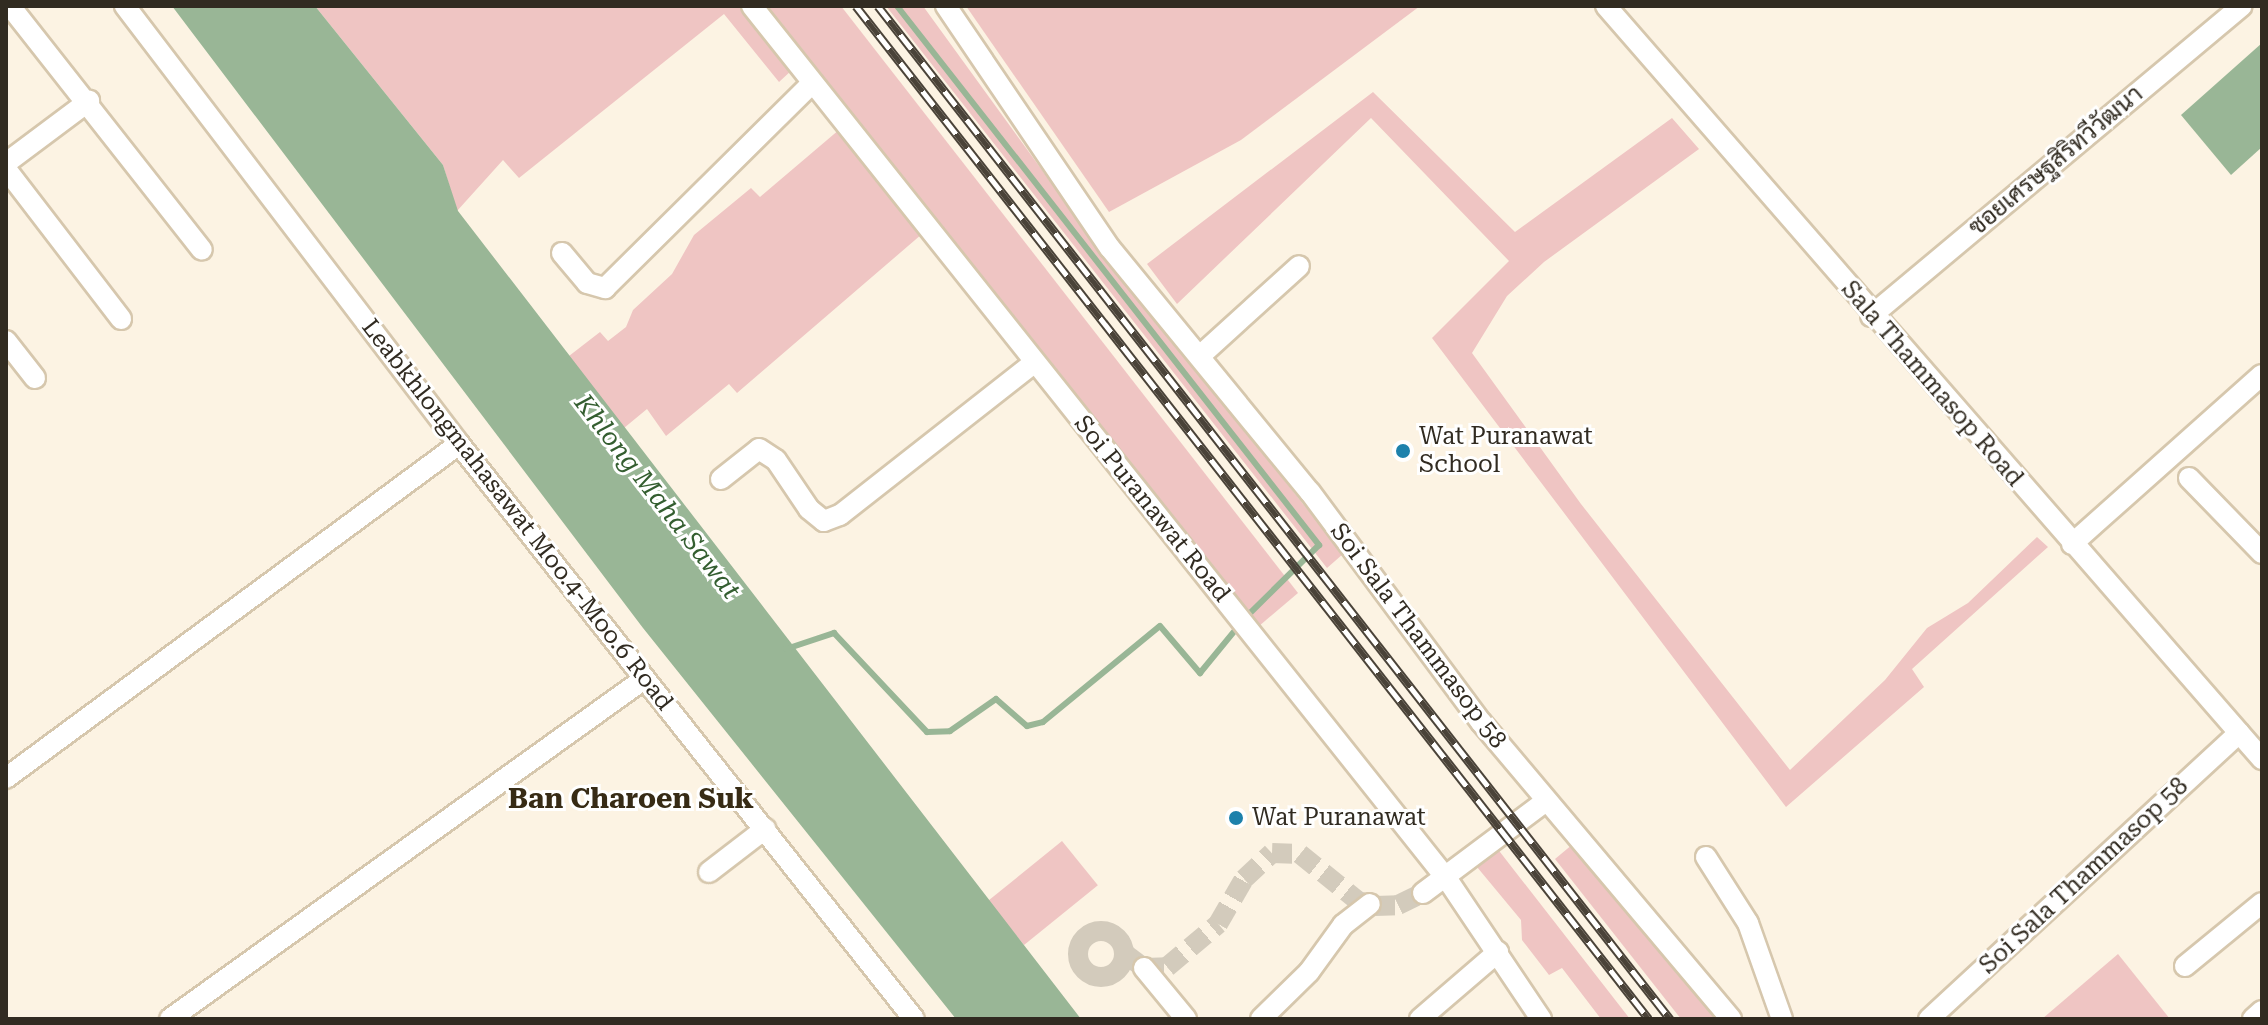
<!DOCTYPE html>
<html>
<head>
<meta charset="utf-8">
<style>
  body { margin:0 }
  #map { position:relative; width:2268px; height:1025px; overflow:hidden; background:#fcf3e3; font-family:"Roboto Serif",Sarabun,serif }
  div>[style] { position:absolute }
  .green>* { inset:0; background:#efc5c3; transform-origin:0 0 }
  .water>* { inset:0; background:#99b696 }
  .stream>* { height:6px; margin:-3px; padding:0 3px; transform-origin:3px; border-radius:3px; background:#99b696 }
  .minor-tunnel>* { height:20px; margin-top:-10px; transform-origin:0; background:repeating-linear-gradient(90deg,#d3cbbc 0 20px,transparent 0 30px) }
  .minor-tunnel>.ring { margin:-10px; padding:0; box-sizing:content-box; background:none; border:20px solid #d3cbbc; border-radius:50% }
  .roads { filter:drop-shadow(2px 0 #d6c7ad) drop-shadow(-2px 0 #d6c7ad) drop-shadow(0 2px #d6c7ad) drop-shadow(0 -2px #d6c7ad) }
  .minor>* { height:20px; margin:-10px; padding:0 10px; transform-origin:10px; border-radius:10px; background:#fff }
  .rail>* { height:9px; margin-top:-4.5px; transform-origin:0; background:repeating-linear-gradient(90deg,#fff 0 18px,#4a4339 0 36px); box-sizing:border-box; border-block:2px solid #4a4339 }
  .dots>* { width:22px; height:22px; translate:-50% -50%; box-sizing:border-box; border:4px solid #fff; border-radius:50% }
  span { translate:-50% -50%; white-space:nowrap; text-align:center; line-height:1.15; -webkit-text-stroke:6px #fff; paint-order:stroke }
  .street-label { font-size:24px; color:#312b21 }
  .poi-label { font-size:24px; color:#312b21 }
  .left { translate:0 -50%; text-align:left }
  .water-label { font-size:26px; color:#345e30; font-style:italic }
  .quarter-label { font-size:28px; color:#372b15; font-weight:700 }
  .frame { position:absolute; inset:0; border:8px solid #312b21; pointer-events:none }
</style>
</head>
<body>
<div id="map">
  <div class="green">
    <div style="clip-path:polygon(315px 6px,742px 6px,792px 70px,779px 82px,724px 14px,519px 178px,503px 160px,457px 211px,443px 165px)"></div>
    <div style="clip-path:polygon(765px 6px,841px 6px,1298px 593px,1259px 626px)"></div>
    <div style="clip-path:polygon(886px 6px,923px 6px,1092px 239px,1343px 554px,1327px 568px)"></div>
    <div style="clip-path:polygon(966px 6px,1420px 6px,1241px 140px,1109px 212px)"></div>
    <div style="clip-path:polygon(1373px 92px,1515px 232px,1672px 118px,1699px 149px,1544px 262px,1507px 296px,1472px 353px,1581px 504px,1790px 770px,1885px 680px,1927px 628px,1968px 603px,2037px 537px,2048px 547px,1912px 669px,1924px 687px,1786px 807px,1432px 338px,1509px 261px,1371px 118px,1177px 304px,1147px 264px)"></div>
    <div style="clip-path:polygon(840px 129px,922px 234px,737px 393px,729px 384px,666px 436px,647px 409px,624px 428px,569px 356px,600px 332px,608px 341px,626px 327px,633px 310px,672px 274px,694px 235px,751px 188px,760px 197px)"></div>
    <div style="left:1062px;top:841px;width:57px;height:95px;rotate:51deg"></div>
    <div style="clip-path:polygon(1493px 843px,1630px 1019px,1601px 1019px,1562px 968px,1549px 975px,1522px 940px,1521px 920px,1477px 867px,1479px 854px)"></div>
    <div style="clip-path:polygon(1573px 844px,1715px 1019px,1681px 1019px,1555px 859px)"></div>
    <div style="clip-path:polygon(2118px 954px,2170px 1019px,2042px 1019px)"></div>
  </div>
  <div class="water">
    <div style="clip-path:polygon(172px 6px,315px 6px,443px 165px,458px 211px,1081px 1019px,956px 1019px,643px 628px)"></div>
    <div style="clip-path:polygon(2262px 43px,2262px 147px,2231px 175px,2181px 115px)"></div>
  </div>
  <div class="stream">
    <div style="left:897px;top:6px;width:685px;rotate:51.94deg"></div>
    <div style="left:1319px;top:545px;width:98px;rotate:135.4deg"></div>
    <div style="left:786px;top:649px;width:51px;rotate:-18.4deg"></div>
    <div style="left:834px;top:633px;width:136px;rotate:46.8deg"></div>
    <div style="left:927px;top:732px;width:23px;rotate:-2deg"></div>
    <div style="left:950px;top:731px;width:56px;rotate:-34.8deg"></div>
    <div style="left:996px;top:699px;width:41px;rotate:41.1deg"></div>
    <div style="left:1027px;top:726px;width:16px;rotate:-14deg"></div>
    <div style="left:1043px;top:722px;width:151px;rotate:-39.4deg"></div>
    <div style="left:1160px;top:626px;width:62px;rotate:49.6deg"></div>
    <div style="left:1200px;top:673px;width:58px;rotate:-50.6deg"></div>
  </div>
  <div class="minor-tunnel">
    <div class="ring" style="left:1078px;top:931px;width:26px;height:26px"></div>
    <div style="left:1124px;top:953px;width:25px;rotate:37deg"></div>
    <div style="left:1144px;top:968px;width:23px;rotate:-2deg"></div>
    <div style="left:1167px;top:967px;width:67px;rotate:-40.1deg"></div>
    <div style="left:1218px;top:924px;width:52px;rotate:-60deg"></div>
    <div style="left:1244px;top:879px;width:38px;rotate:-43deg"></div>
    <div style="left:1272px;top:853px;width:28px;rotate:2deg"></div>
    <div style="left:1300px;top:854px;width:75px;rotate:39deg"></div>
    <div style="left:1358px;top:901px;width:18px;rotate:16deg"></div>
    <div style="left:1375px;top:906px;width:23px;rotate:-2deg"></div>
    <div style="left:1398px;top:905px;width:28px;rotate:-26deg"></div>
  </div>
  <div class="roads">
    <div class="minor">
      <div style="left:10px;top:6px;width:310px;rotate:51.8deg"></div>
      <div style="left:125px;top:6px;width:551px;rotate:52.67deg"></div>
      <div style="left:459px;top:444px;width:733px;rotate:51.65deg"></div>
      <div style="left:752px;top:6px;width:1116px;rotate:51.48deg"></div>
      <div style="left:1447px;top:879px;width:169px;rotate:56.1deg"></div>
      <div style="left:946px;top:6px;width:292px;rotate:55.9deg"></div>
      <div style="left:1110px;top:248px;width:315px;rotate:50.7deg"></div>
      <div style="left:1310px;top:492px;width:287px;rotate:53.4deg"></div>
      <div style="left:1481px;top:722px;width:388px;rotate:49.9deg"></div>
      <div style="left:1606px;top:6px;width:999px;rotate:48.94deg"></div>
      <div style="left:6px;top:163px;width:104px;rotate:-36.8deg"></div>
      <div style="left:6px;top:169px;width:189px;rotate:52.5deg"></div>
      <div style="left:562px;top:253px;width:39px;rotate:50deg"></div>
      <div style="left:587px;top:283px;width:19px;rotate:16deg"></div>
      <div style="left:605px;top:288px;width:291px;rotate:-44.7deg"></div>
      <div style="left:1871px;top:316px;width:483px;rotate:-39.9deg"></div>
      <div style="left:6px;top:341px;width:47px;rotate:51.9deg"></div>
      <div style="left:1201px;top:355px;width:132px;rotate:-42.2deg"></div>
      <div style="left:2189px;top:478px;width:105px;rotate:45.8deg"></div>
      <div style="left:721px;top:479px;width:48px;rotate:-38.3deg"></div>
      <div style="left:759px;top:449px;width:20px;rotate:33deg"></div>
      <div style="left:776px;top:460px;width:59px;rotate:56deg"></div>
      <div style="left:809px;top:509px;width:19px;rotate:39deg"></div>
      <div style="left:824px;top:521px;width:17px;rotate:-21deg"></div>
      <div style="left:840px;top:515px;width:246px;rotate:-38.1deg"></div>
      <div style="left:2072px;top:544px;width:254px;rotate:-41.7deg"></div>
      <div style="left:6px;top:778px;width:563px;rotate:-36.4deg"></div>
      <div style="left:1706px;top:857px;width:78px;rotate:57.5deg"></div>
      <div style="left:1748px;top:923px;width:102px;rotate:70.5deg"></div>
      <div style="left:709px;top:872px;width:71px;rotate:-37.5deg"></div>
      <div style="left:1423px;top:893px;width:154px;rotate:-36.8deg"></div>
      <div style="left:2185px;top:966px;width:99px;rotate:-39.3deg"></div>
      <div style="left:1144px;top:968px;width:66px;rotate:50.5deg"></div>
      <div style="left:170px;top:1019px;width:583px;rotate:-35.65deg"></div>
      <div style="left:1261px;top:1019px;width:67px;rotate:-44.4deg"></div>
      <div style="left:1309px;top:972px;width:58px;rotate:-54.1deg"></div>
      <div style="left:1343px;top:925px;width:34px;rotate:-38deg"></div>
      <div style="left:1420px;top:1019px;width:103px;rotate:-40.7deg"></div>
      <div style="left:1929px;top:1019px;width:422px;rotate:-42.7deg"></div>
      <div style="left:2253px;top:1019px;width:12px;rotate:-42deg"></div>
    </div>
  </div>
  <div class="rail">
    <div style="left:856px;top:6px;width:1286px;rotate:51.95deg"></div>
    <div style="left:878px;top:6px;width:1286px;rotate:51.98deg"></div>
  </div>
  <div class="dots">
    <div style="left:1403px;top:451px;background:#1d81ab"></div>
    <div style="left:1236px;top:818px;background:#1d81ab"></div>
  </div>
  <div class="street-label">
    <span style="left:2056px;top:161px;rotate:-40deg">ซอยเศรษฐสิริทวีวัฒนา</span>
    <span style="left:1932px;top:384px;rotate:49deg">Sala Thammasop Road</span>
    <span style="left:1152px;top:509px;rotate:51deg">Soi Puranawat Road</span>
    <span style="left:517px;top:515px;rotate:52deg">Leabkhlongmahasawat Moo.4-Moo.6 Road</span>
    <span style="left:1418px;top:636px;rotate:53deg">Soi Sala Thammasop 58</span>
    <span style="left:2084px;top:876px;rotate:-43deg">Soi Sala Thammasop 58</span>
  </div>
  <div class="poi-label">
    <span class="left" style="left:1419px;top:451px">Wat Puranawat<br>School</span>
    <span class="left" style="left:1252px;top:818px">Wat Puranawat</span>
  </div>
  <div class="water-label">
    <span style="left:657px;top:497px;rotate:52deg">Khlong Maha Sawat</span>
  </div>
  <div class="quarter-label">
    <span style="left:631px;top:799px">Ban Charoen Suk</span>
  </div>
  <div class="frame"></div>
</div>
</body>
</html>
